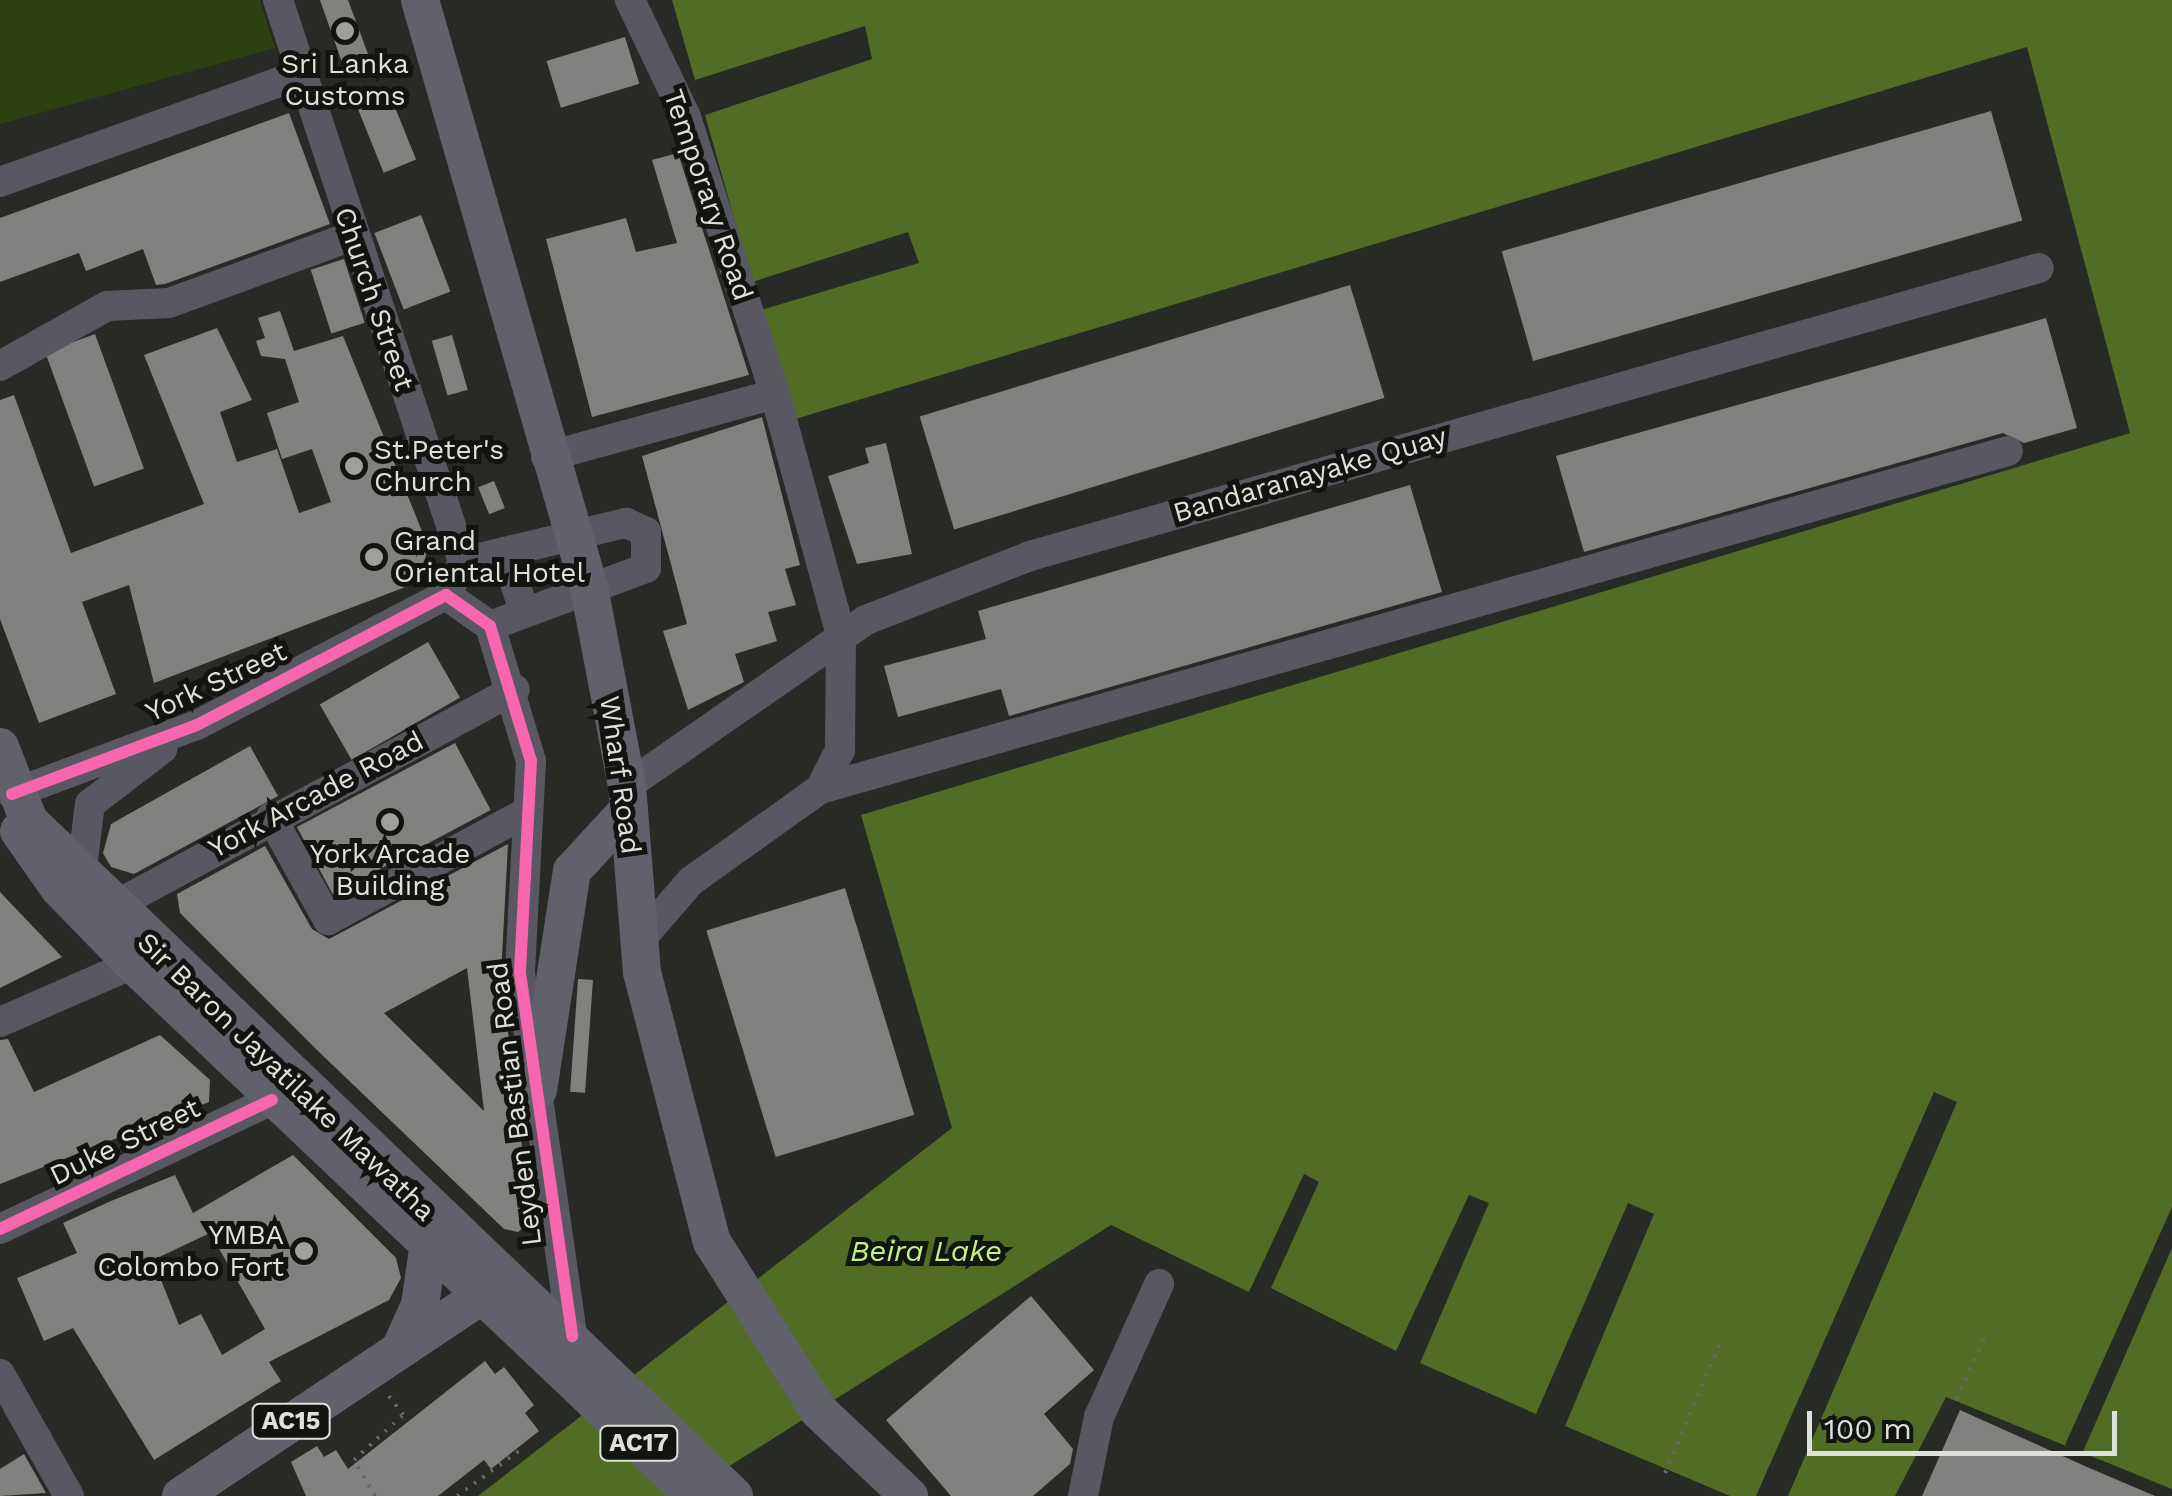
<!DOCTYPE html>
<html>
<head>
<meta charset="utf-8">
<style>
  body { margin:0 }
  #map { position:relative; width:2172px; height:1496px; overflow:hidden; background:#282a26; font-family:"Work Sans",sans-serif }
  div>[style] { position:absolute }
  .green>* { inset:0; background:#2d400f }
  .water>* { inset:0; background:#516d25 }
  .pier>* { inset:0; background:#282a26 }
  .building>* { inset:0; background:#81827f; transform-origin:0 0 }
  .path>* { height:4px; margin-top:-2px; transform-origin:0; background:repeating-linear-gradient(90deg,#67676b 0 2.5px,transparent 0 10.5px) }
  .minor>* { height:30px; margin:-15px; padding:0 15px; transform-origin:15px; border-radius:15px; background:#595862 }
  .major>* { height:38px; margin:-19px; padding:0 19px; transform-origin:19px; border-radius:19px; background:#61616b }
  .cycleway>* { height:12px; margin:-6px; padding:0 6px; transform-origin:6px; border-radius:6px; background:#f766af }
  .dots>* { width:28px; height:28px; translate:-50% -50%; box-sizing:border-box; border:5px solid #121410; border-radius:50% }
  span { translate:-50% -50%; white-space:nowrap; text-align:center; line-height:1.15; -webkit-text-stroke:10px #121410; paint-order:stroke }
  .shield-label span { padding:2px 8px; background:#121410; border:2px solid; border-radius:8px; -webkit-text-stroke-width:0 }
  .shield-label { font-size:25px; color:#dee0db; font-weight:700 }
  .poi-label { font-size:28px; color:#dee0db }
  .left { translate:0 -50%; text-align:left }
  .right { translate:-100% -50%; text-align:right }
  .street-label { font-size:28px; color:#dee0db }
  .water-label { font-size:30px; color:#c3f187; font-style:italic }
  .scale { position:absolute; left:1807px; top:1411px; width:310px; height:45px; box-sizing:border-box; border:5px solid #dee0db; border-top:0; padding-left:12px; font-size:30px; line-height:35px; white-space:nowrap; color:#dee0db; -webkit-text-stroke:8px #121410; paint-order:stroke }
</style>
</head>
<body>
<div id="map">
  <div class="green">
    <div style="clip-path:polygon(0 0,260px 0,275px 48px,0 124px)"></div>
  </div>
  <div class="water">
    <div style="clip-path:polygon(672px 0,2172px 0,2172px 1489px,1946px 1397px,1895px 1496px,1788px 1496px,1957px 1102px,1934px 1092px,1756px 1496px,1730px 1496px,1565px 1426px,1654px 1214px,1628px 1203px,1536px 1414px,1420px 1363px,1489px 1203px,1469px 1195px,1396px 1351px,1271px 1288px,1319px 1182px,1304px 1174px,1249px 1292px,1111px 1225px,682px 1496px,478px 1496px,952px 1128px,861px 815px,2130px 433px,2027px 47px,792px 420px,761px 310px,919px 263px,908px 232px,752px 282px,705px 115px,872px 59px,865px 26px,695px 80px)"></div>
  </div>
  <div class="pier">
    <div style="clip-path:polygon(2172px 1207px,2172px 1248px,2082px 1454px,2065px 1445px)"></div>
  </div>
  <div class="building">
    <div style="clip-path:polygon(320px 0,348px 0,371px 62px,345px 71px)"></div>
    <div style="left:625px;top:37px;width:49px;height:82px;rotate:73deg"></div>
    <div style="left:388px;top:90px;width:75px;height:35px;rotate:68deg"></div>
    <div style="left:1991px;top:111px;width:114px;height:509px;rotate:74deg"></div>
    <div style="clip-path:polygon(289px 113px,330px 224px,165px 284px,156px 285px,143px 249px,86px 271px,79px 253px,0 282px,0 218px)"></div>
    <div style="clip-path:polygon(678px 153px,749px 375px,592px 417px,546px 239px,626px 218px,636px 252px,677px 243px,652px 160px)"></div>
    <div style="left:421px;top:215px;width:82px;height:50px;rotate:69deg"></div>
    <div style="left:344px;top:259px;width:67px;height:35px;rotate:72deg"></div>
    <div style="left:1350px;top:285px;width:118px;height:450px;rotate:73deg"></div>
    <div style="clip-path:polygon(280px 311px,294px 351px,343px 336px,428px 546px,423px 568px,408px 586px,154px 683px,129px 585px,82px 602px,116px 694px,39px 723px,0 619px,0 400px,14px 395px,71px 553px,204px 504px,144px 355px,217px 328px,252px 400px,220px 412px,237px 462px,277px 449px,299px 513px,331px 502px,312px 449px,282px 459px,267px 413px,299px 402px,285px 359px,261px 356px,256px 341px,265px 338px,258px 318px)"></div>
    <div style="clip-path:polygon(2046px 318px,2077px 428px,2024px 443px,2003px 433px,1584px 552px,1556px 456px)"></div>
    <div style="left:95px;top:334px;width:143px;height:53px;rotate:70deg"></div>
    <div style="left:452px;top:335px;width:57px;height:21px;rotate:74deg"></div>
    <div style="clip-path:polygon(762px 417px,800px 565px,785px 569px,796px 605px,768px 612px,777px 641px,735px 654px,744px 682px,688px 710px,663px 631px,687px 624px,642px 456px)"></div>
    <div style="clip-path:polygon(886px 443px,912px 554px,857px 564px,828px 476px,869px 463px,865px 448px)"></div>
    <div style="left:494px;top:481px;width:29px;height:17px;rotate:68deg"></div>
    <div style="clip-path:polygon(1410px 485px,1442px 592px,1009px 716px,1001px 689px,898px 717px,884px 666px,986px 639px,978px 611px)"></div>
    <div style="left:428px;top:642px;width:64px;height:125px;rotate:60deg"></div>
    <div style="left:455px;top:743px;width:76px;height:179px;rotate:62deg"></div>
    <div style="clip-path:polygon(250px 746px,278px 796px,134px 874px,111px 867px,103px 853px,111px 824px)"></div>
    <div style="clip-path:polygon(evenodd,508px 844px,501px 975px,531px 1220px,518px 1232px,504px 1229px,318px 1051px,180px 913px,177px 894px,265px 846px,312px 929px,329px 939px,508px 844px,467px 968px,484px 1111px,384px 1013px,467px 968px)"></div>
    <div style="left:845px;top:888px;width:237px;height:145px;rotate:73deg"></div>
    <div style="clip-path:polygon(0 892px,62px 957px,0 988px)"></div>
    <div style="left:578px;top:979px;width:15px;height:113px;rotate:4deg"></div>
    <div style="clip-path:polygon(160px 1035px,210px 1080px,209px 1102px,0 1184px,0 1040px,8px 1039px,34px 1092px)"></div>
    <div style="clip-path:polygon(evenodd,293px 1155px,396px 1258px,401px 1278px,389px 1300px,269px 1362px,281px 1381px,154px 1460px,73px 1328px,44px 1341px,17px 1278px,77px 1253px,63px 1223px,111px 1201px,175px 1175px,193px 1213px,293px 1155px,210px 1233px,265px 1329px,222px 1355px,201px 1314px,179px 1325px,153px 1260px,210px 1233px)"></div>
    <div style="clip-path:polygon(1031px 1296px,1094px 1370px,1044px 1414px,1073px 1449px,1070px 1464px,1033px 1496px,951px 1496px,886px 1420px)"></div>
    <div style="clip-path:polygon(485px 1361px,495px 1374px,504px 1367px,534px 1405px,525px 1413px,539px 1431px,491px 1469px,484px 1460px,438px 1496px,306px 1496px,291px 1462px,317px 1446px,324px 1457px,336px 1450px,348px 1469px)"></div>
    <div style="clip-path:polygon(1960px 1410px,2087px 1467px,2155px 1496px,1922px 1496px)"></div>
    <div style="clip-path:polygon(24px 1454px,46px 1493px,0 1496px,0 1469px)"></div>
  </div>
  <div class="path">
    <div style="left:1956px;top:1399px;width:66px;rotate:-65deg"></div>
    <div style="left:1665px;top:1473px;width:147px;rotate:-66.8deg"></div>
    <div style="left:375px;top:1496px;width:42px;rotate:-120.3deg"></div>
    <div style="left:354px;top:1460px;width:67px;rotate:-42.6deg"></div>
    <div style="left:403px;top:1415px;width:26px;rotate:-126deg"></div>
    <div style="left:457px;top:1496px;width:77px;rotate:-36deg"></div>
  </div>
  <div class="minor">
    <div style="left:278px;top:0;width:592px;rotate:71.78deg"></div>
    <div style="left:463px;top:562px;width:37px;rotate:117deg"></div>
    <div style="left:630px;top:0;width:130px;rotate:64.4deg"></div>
    <div style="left:686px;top:117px;width:291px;rotate:72.2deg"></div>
    <div style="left:0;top:182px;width:321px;rotate:-19.7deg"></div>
    <div style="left:0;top:366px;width:123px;rotate:-29.3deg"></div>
    <div style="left:107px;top:306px;width:62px;rotate:-2.8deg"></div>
    <div style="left:169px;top:303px;width:195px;rotate:-20.1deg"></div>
    <div style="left:546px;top:457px;width:238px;rotate:-15.4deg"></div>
    <div style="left:775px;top:394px;width:250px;rotate:74.7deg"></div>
    <div style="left:841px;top:635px;width:115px;rotate:90.5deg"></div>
    <div style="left:840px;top:750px;width:44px;rotate:117.1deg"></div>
    <div style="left:820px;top:789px;width:158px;rotate:144.5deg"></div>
    <div style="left:691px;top:881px;width:79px;rotate:130.9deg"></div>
    <div style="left:505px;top:552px;width:62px;rotate:72.1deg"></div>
    <div style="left:463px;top:562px;width:168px;rotate:-13.5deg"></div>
    <div style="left:626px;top:523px;width:22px;rotate:24deg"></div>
    <div style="left:646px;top:532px;width:36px;rotate:90deg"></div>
    <div style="left:646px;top:568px;width:166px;rotate:159.6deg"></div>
    <div style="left:446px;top:595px;width:54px;rotate:35.2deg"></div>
    <div style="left:490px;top:626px;width:141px;rotate:73.1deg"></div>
    <div style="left:531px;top:761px;width:212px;rotate:93deg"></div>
    <div style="left:520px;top:973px;width:367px;rotate:81.8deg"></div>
    <div style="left:627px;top:786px;width:291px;rotate:-34.8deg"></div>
    <div style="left:866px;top:620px;width:176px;rotate:-21.3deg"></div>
    <div style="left:1030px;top:556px;width:1049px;rotate:-15.93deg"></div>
    <div style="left:820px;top:789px;width:1235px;rotate:-15.88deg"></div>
    <div style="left:12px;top:794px;width:197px;rotate:-20.5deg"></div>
    <div style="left:197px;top:725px;width:281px;rotate:-27.6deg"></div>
    <div style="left:271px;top:817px;width:118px;rotate:61deg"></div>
    <div style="left:328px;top:920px;width:226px;rotate:-28.5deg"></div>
    <div style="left:82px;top:868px;width:64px;rotate:-82.9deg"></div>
    <div style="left:90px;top:804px;width:91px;rotate:-37.4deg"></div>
    <div style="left:118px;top:904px;width:451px;rotate:-28.4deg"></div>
    <div style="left:0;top:1022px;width:145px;rotate:-23.6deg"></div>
    <div style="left:0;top:1229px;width:301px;rotate:-25.4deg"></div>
    <div style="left:0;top:1374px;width:140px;rotate:60.5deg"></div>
    <div style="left:1083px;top:1496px;width:81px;rotate:-78.6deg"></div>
    <div style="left:1099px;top:1417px;width:146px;rotate:-65.7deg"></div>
  </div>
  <div class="major">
    <div style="left:420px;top:0;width:611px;rotate:73.94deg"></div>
    <div style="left:589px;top:587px;width:203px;rotate:79.2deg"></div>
    <div style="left:627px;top:786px;width:187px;rotate:85.4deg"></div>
    <div style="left:642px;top:972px;width:279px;rotate:75.5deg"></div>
    <div style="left:712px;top:1242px;width:200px;rotate:57.7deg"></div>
    <div style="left:819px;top:1411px;width:124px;rotate:43.4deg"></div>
    <div style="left:0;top:747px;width:79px;rotate:68.6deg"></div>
    <div style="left:29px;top:821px;width:976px;rotate:43.75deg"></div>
    <div style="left:19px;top:831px;width:70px;rotate:54.9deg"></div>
    <div style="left:59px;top:888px;width:106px;rotate:45.8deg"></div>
    <div style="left:133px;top:964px;width:773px;rotate:43.48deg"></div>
    <div style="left:538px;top:1090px;width:222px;rotate:-81.2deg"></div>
    <div style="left:572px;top:871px;width:84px;rotate:-47.4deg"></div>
    <div style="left:401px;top:1347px;width:46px;rotate:-65.7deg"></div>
    <div style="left:420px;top:1305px;width:56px;rotate:-81.7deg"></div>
    <div style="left:181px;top:1496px;width:382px;rotate:-33.7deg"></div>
  </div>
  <div class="cycleway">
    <div style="left:12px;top:794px;width:197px;rotate:-20.5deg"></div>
    <div style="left:197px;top:725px;width:281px;rotate:-27.6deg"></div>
    <div style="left:446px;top:595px;width:54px;rotate:35.2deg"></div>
    <div style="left:490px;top:626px;width:141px;rotate:73.1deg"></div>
    <div style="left:531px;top:761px;width:212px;rotate:93deg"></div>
    <div style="left:520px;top:973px;width:367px;rotate:81.8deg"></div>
    <div style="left:0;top:1229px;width:301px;rotate:-25.4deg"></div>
  </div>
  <div class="dots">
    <div style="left:345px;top:31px;background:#9ea09c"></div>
    <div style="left:354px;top:466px;background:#9ea09c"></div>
    <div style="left:374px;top:557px;background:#9ea09c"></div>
    <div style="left:390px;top:822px;background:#9ea09c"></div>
    <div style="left:304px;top:1251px;background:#9ea09c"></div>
  </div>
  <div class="shield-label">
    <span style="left:291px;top:1421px">AC15</span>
    <span style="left:639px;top:1443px">AC17</span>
  </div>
  <div class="poi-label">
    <span style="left:345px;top:80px">Sri Lanka<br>Customs</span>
    <span class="left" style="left:374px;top:466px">St.Peter's<br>Church</span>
    <span class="left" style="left:394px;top:557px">Grand<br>Oriental Hotel</span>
    <span style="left:390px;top:870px">York Arcade<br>Building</span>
    <span class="right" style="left:284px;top:1251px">YMBA<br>Colombo Fort</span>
  </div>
  <div class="street-label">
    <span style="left:708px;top:195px;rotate:71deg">Temporary Road</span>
    <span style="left:374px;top:299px;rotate:71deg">Church Street</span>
    <span style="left:1310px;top:475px;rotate:-16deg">Bandaranayake Quay</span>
    <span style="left:216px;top:682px;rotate:-25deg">York Street</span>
    <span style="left:620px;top:775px;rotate:82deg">Wharf Road</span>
    <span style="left:316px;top:795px;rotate:-28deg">York Arcade Road</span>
    <span style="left:286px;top:1077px;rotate:44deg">Sir Baron Jayatilake Mawatha</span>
    <span style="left:515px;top:1104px;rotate:-97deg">Leyden Bastian Road</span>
    <span style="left:125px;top:1142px;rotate:-26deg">Duke Street</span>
  </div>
  <div class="water-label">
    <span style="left:926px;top:1251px">Beira Lake</span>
  </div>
  <div class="scale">100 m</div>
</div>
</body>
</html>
